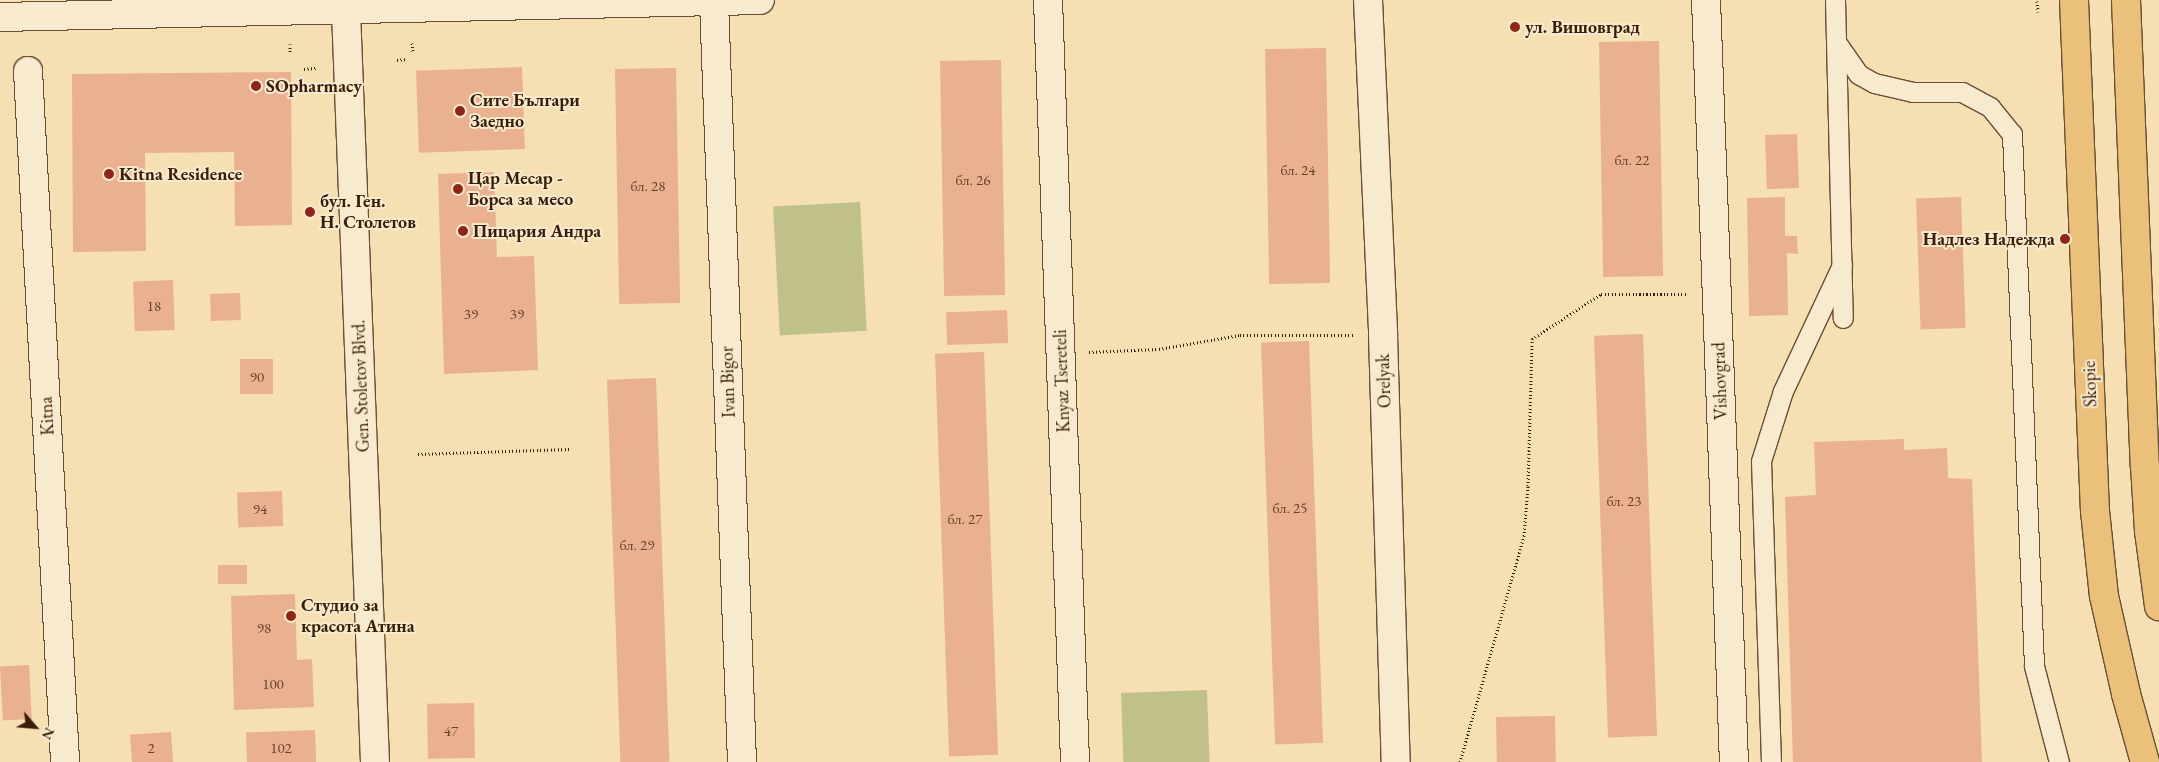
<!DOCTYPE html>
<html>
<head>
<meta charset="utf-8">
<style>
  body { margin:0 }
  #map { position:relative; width:2159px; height:762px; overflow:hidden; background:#f5dfb3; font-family:"EB Garamond",serif }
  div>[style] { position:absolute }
  .green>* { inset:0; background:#c0c089; transform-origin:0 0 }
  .building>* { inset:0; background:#e9b18f; transform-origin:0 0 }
  .path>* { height:3px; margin-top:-1.5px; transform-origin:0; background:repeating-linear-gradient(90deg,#391d09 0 1px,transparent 0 3.5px) }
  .roads { filter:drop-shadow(1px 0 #684e34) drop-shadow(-1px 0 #684e34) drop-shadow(0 1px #684e34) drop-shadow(0 -1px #684e34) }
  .service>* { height:19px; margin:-9.5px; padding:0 9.5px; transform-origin:9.5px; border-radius:9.5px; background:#f8eace }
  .minor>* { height:28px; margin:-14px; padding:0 14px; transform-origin:14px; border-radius:14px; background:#f8eace }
  .tertiary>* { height:28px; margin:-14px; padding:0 14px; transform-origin:14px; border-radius:14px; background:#f8eace }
  .primary>* { height:28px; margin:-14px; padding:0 14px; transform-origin:14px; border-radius:14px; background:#eac07a }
  .dots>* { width:14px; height:14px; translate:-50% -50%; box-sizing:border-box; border:2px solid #f8eace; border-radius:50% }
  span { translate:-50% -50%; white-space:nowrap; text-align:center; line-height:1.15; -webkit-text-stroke:4px #f8eace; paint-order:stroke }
  .number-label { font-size:15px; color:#65422a }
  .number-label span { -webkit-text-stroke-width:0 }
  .poi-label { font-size:18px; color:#391d09; font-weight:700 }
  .left { translate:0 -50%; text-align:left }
  .right { translate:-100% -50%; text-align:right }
  .street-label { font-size:18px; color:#391d09 }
  .north { position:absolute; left:10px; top:702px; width:50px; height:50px; -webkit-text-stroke:4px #f8eace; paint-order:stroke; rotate:117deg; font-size:14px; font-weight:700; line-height:20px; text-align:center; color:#391d09 }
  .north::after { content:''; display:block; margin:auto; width:18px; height:22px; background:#391d09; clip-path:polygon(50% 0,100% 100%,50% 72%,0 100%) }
</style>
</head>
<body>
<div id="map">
  <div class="green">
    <div style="left:860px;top:202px;width:129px;height:87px;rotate:87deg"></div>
    <div style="left:1207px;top:690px;width:72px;height:86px;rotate:88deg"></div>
  </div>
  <div class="building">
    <div style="left:1659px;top:41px;width:235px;height:60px;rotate:89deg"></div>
    <div style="left:1326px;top:48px;width:235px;height:61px;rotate:89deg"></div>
    <div style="left:1001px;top:60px;width:235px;height:61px;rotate:89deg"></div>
    <div style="left:522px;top:67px;width:82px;height:106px;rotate:88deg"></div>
    <div style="left:676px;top:68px;width:235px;height:61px;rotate:89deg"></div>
    <div style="clip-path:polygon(291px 72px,292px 225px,235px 226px,234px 152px,145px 153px,146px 251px,73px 252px,72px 74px)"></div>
    <div style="left:1797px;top:134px;width:54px;height:32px;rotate:88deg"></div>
    <div style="clip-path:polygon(494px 172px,497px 257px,534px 256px,538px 370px,444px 374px,438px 174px)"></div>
    <div style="clip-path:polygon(1785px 197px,1785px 236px,1797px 236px,1798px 254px,1787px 253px,1788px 315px,1749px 316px,1747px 198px)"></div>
    <div style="left:1961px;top:197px;width:131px;height:45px;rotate:88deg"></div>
    <div style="left:173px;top:280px;width:50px;height:40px;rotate:88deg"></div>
    <div style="left:240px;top:293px;width:27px;height:30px;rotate:88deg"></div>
    <div style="left:1007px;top:310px;width:33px;height:61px;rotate:88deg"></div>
    <div style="left:1643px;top:334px;width:402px;height:49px;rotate:88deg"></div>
    <div style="left:1309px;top:341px;width:402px;height:48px;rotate:88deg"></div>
    <div style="left:984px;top:352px;width:403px;height:49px;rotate:88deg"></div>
    <div style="left:273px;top:359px;width:35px;height:33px;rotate:90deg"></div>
    <div style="left:656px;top:378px;width:384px;height:49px;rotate:88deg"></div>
    <div style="clip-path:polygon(1904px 439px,1904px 450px,1947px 448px,1948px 478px,1972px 479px,1982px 762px,1793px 762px,1785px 497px,1816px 495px,1814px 442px)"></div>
    <div style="left:282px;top:491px;width:35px;height:45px;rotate:88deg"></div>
    <div style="left:247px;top:565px;width:19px;height:29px;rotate:90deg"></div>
    <div style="clip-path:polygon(295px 594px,297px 660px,312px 659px,314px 707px,234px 710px,231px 596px)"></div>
    <div style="left:29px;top:665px;width:54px;height:29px;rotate:87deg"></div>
    <div style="left:474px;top:703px;width:55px;height:47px;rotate:89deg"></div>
    <div style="left:1555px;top:716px;width:46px;height:59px;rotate:89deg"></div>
    <div style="left:315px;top:730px;width:32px;height:69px;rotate:88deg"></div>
    <div style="left:171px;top:732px;width:30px;height:41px;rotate:86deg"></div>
  </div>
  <div class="path">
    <div style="left:2037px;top:1px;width:11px;rotate:85deg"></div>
    <div style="left:412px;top:43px;width:10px;rotate:84deg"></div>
    <div style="left:290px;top:44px;width:9px;rotate:90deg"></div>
    <div style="left:397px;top:60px;width:10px;rotate:-6deg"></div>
    <div style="left:304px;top:69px;width:12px;rotate:-5deg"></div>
    <div style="left:1089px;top:352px;width:70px;rotate:-2.5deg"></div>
    <div style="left:1159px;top:349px;width:82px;rotate:-9.8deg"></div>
    <div style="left:1240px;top:335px;width:114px"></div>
    <div style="left:418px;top:454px;width:152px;rotate:-1.9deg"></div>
    <div style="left:1460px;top:762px;width:235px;rotate:-74.2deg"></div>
    <div style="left:1524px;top:536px;width:50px;rotate:-85.4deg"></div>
    <div style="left:1528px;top:486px;width:147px;rotate:-88.4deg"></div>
    <div style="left:1532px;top:339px;width:82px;rotate:-33.1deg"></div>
    <div style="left:1601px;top:294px;width:85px"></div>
  </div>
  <div class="roads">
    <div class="service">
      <div style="left:1835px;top:0;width:318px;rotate:88.6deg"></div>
      <div style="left:1836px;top:42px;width:39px;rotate:55deg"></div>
      <div style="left:1858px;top:74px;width:18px;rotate:29deg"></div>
      <div style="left:1874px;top:83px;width:39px;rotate:13deg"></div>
      <div style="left:1912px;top:92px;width:50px"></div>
      <div style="left:1962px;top:92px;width:32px;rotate:28deg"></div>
      <div style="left:1990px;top:107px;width:35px;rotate:51deg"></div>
      <div style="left:2012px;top:134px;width:532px;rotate:87.63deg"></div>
      <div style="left:2034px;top:666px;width:99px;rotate:75.4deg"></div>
      <div style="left:1771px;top:762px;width:301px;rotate:-91.9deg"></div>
      <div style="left:1761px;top:461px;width:73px;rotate:-72.6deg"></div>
      <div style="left:1783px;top:391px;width:139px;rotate:-64.9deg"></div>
    </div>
    <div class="minor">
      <div style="left:1048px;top:0;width:762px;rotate:87.97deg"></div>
      <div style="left:1368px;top:0;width:335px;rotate:87.4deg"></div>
      <div style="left:1383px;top:335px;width:427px;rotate:88.3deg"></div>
      <div style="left:1706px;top:0;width:763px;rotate:87.9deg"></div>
      <div style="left:714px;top:2px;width:761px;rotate:87.89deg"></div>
      <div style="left:28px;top:71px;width:692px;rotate:86.93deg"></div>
    </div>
    <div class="tertiary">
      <div style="left:349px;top:0;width:11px;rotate:105deg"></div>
      <div style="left:346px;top:11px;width:752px;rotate:87.79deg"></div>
      <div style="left:0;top:17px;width:760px;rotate:-1.28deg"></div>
    </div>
    <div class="primary">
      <div style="left:2074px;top:0;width:511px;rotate:87.65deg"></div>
      <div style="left:2095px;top:511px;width:85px;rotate:84deg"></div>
      <div style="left:2104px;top:596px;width:100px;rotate:77.3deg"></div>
      <div style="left:2126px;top:694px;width:71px;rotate:74.4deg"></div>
      <div style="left:2126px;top:0;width:466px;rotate:87.7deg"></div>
      <div style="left:2145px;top:466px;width:65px;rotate:86.5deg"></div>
      <div style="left:2149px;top:531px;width:76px;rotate:82.4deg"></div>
    </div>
  </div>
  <div class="dots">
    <div style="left:1515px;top:27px;background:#8f2418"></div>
    <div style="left:256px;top:86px;background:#8f2418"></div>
    <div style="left:460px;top:111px;background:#8f2418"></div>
    <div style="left:109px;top:174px;background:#8f2418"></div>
    <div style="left:458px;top:189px;background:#8f2418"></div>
    <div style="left:310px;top:212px;background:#8f2418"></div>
    <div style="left:463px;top:231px;background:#8f2418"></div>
    <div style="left:2065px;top:239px;background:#8f2418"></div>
    <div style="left:291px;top:616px;background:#8f2418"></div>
  </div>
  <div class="number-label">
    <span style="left:1632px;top:160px">бл. 22</span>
    <span style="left:1298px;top:170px">бл. 24</span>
    <span style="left:973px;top:180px">бл. 26</span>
    <span style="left:648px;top:186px">бл. 28</span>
    <span style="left:154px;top:306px">18</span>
    <span style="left:471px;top:314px">39</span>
    <span style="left:517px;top:314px">39</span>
    <span style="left:257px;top:377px">90</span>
    <span style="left:1624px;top:501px">бл. 23</span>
    <span style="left:1290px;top:508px">бл. 25</span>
    <span style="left:260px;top:509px">94</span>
    <span style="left:965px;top:519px">бл. 27</span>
    <span style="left:637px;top:545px">бл. 29</span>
    <span style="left:264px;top:628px">98</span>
    <span style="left:273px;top:684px">100</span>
    <span style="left:451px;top:731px">47</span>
    <span style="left:151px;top:748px">2</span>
    <span style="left:281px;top:748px">102</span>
  </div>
  <div class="poi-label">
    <span class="left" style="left:1525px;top:27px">ул. Вишовград</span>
    <span class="left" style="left:266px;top:86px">SOpharmacy</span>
    <span class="left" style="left:470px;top:111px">Сите Българи<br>Заедно</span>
    <span class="left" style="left:119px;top:174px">Kitna Residence</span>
    <span class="left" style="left:468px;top:189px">Цар Месар -<br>Борса за месо</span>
    <span class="left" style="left:320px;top:212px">бул. Ген.<br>Н. Столетов</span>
    <span class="left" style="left:473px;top:231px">Пицария Андра</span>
    <span class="right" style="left:2055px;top:239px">Надлез Надежда</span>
    <span class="left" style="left:301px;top:616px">Студио за<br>красота Атина</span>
  </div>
  <div class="street-label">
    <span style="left:1062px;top:381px;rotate:-92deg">Knyaz Tsereteli</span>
    <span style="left:1384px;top:381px;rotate:-92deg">Orelyak</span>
    <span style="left:1720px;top:381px;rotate:-92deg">Vishovgrad</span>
    <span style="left:728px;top:382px;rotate:-92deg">Ivan Bigor</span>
    <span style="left:2090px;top:384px;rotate:-92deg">Skopie</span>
    <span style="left:361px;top:386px;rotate:-92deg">Gen. Stoletov Blvd.</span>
    <span style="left:47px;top:416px;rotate:-93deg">Kitna</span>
  </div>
  <div class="north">N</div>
</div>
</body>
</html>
